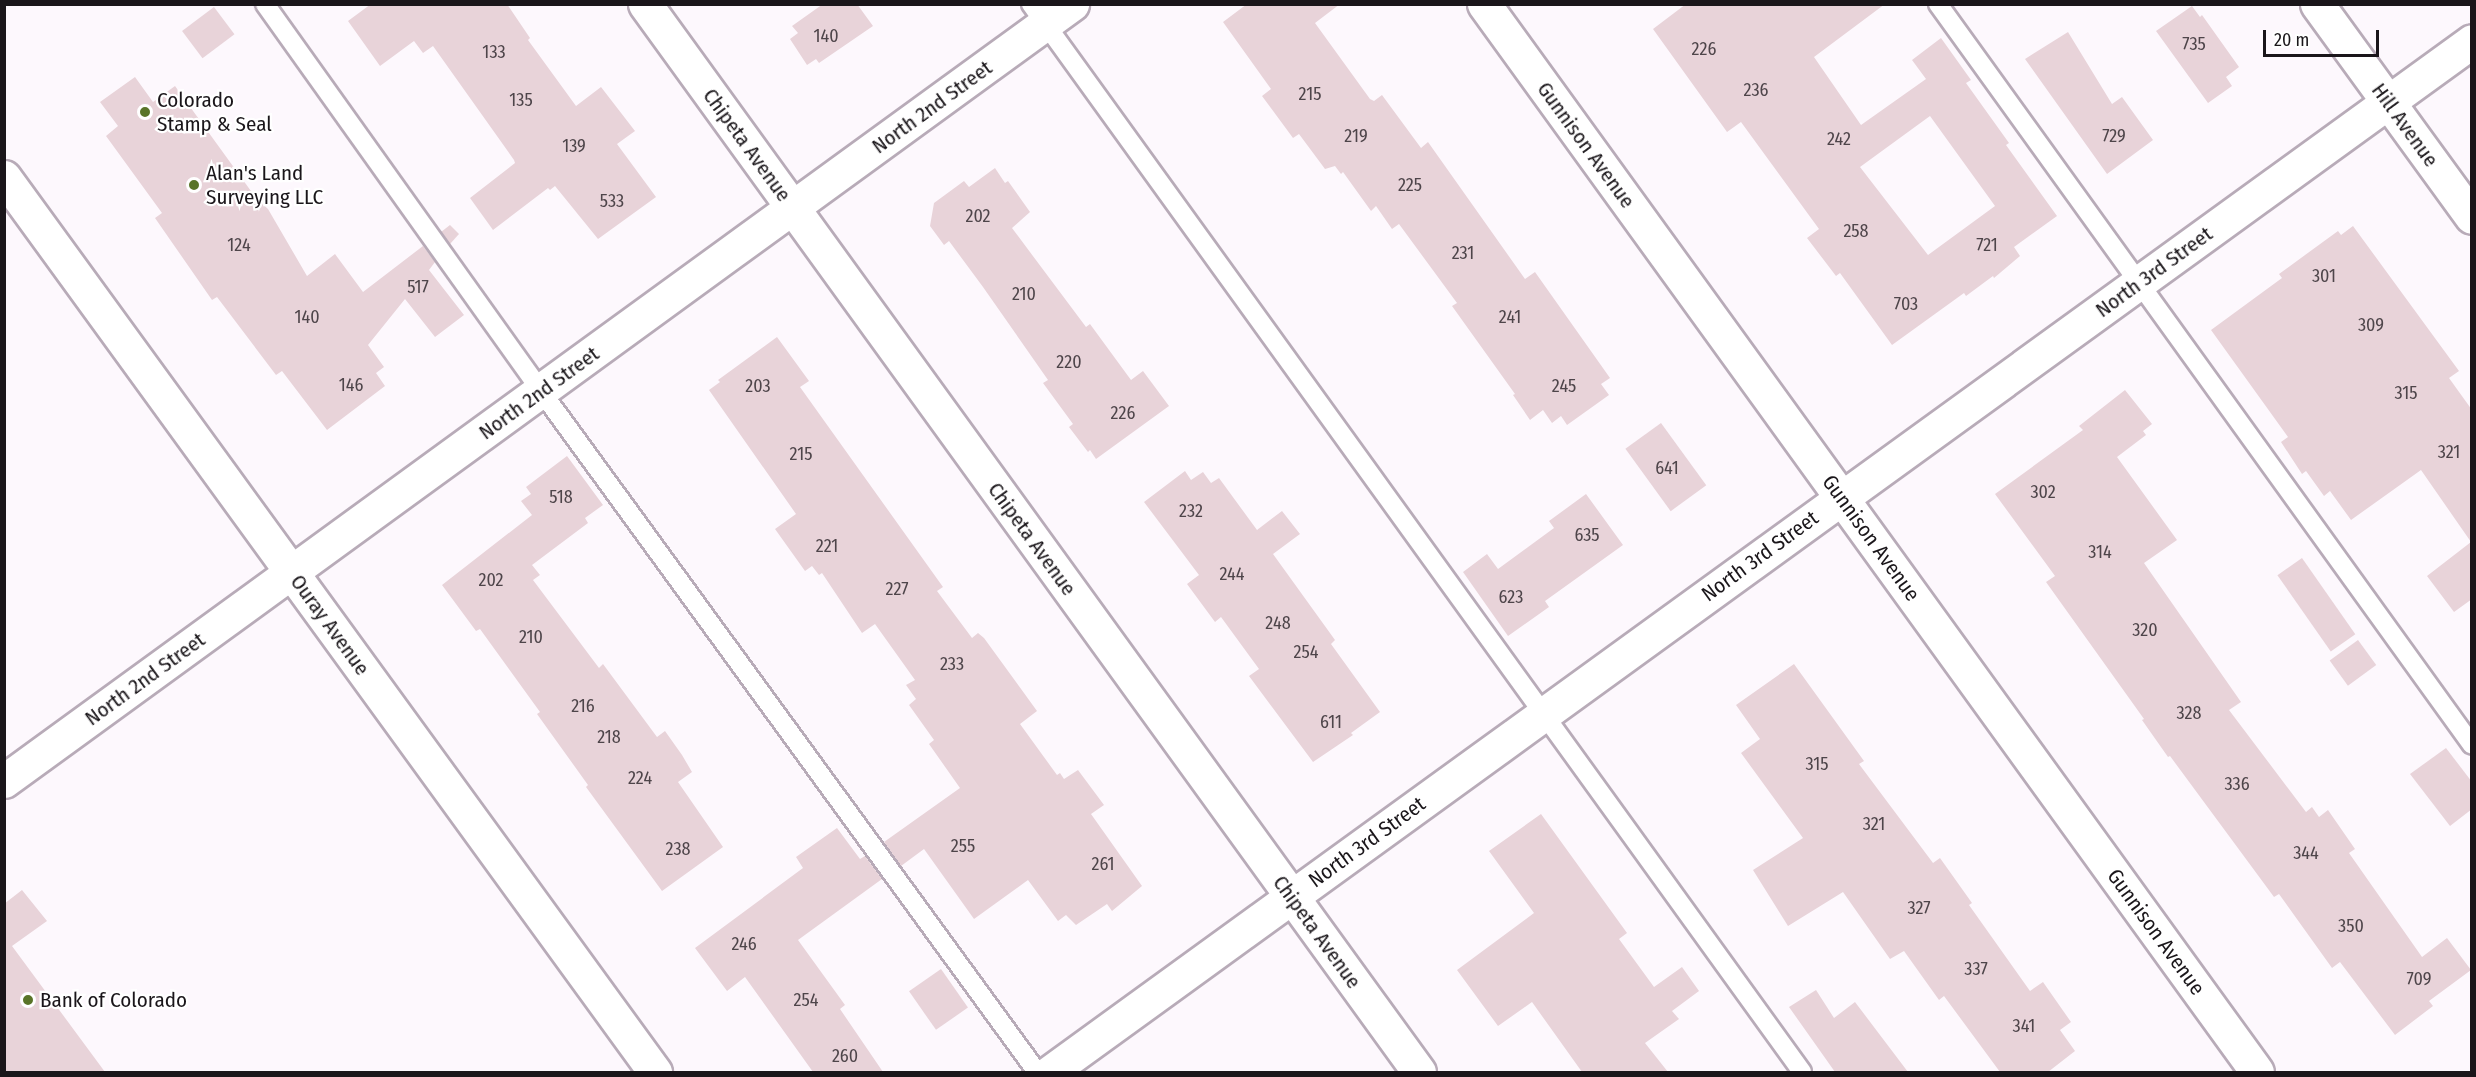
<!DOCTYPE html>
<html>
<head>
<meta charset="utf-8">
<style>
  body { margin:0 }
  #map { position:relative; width:2476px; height:1077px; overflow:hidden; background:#fdf8fd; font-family:"Fira Sans Condensed",sans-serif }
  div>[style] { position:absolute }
  .building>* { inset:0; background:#e8d3d9; transform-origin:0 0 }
  .roads { filter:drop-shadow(2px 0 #b8abb8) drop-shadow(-2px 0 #b8abb8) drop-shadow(0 2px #b8abb8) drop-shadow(0 -2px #b8abb8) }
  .lane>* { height:18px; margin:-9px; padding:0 9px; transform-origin:9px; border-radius:9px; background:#fff }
  .street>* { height:33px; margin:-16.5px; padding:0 16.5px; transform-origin:16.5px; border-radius:16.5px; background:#fff }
  .secondary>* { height:33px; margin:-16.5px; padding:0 16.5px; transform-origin:16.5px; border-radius:16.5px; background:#fff }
  .dots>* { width:16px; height:16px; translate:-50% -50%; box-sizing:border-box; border:3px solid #fff; border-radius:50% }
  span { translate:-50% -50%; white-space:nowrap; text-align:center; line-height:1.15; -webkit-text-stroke:4.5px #fff; paint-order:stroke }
  .number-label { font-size:18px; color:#4e454a }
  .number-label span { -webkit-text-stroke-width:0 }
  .poi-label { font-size:21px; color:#1a161a }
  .left { translate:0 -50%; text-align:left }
  .street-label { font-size:21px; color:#1a161a }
  .frame { position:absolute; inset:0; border:6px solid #1a161a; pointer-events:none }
  .scale { position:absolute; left:2263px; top:30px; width:116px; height:27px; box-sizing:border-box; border:3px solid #1a161a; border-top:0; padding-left:8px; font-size:18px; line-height:21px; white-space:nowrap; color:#1a161a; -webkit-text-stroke:4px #fff; paint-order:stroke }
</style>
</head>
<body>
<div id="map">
  <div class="building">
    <div style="clip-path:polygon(371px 4px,507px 4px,530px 38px,528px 40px,576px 106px,601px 87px,635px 131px,617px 144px,656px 197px,598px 239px,555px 186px,550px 190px,548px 188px,493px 230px,470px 198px,515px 163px,514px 160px,433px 46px,423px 53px,414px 41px,380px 66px,348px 21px)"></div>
    <div style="clip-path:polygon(823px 4px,857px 4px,873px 26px,819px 63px,816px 59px,807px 65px,790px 39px,798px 33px,792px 26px)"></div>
    <div style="clip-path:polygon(1247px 4px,1340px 4px,1315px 23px,1370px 99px,1374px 101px,1382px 95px,1421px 148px,1428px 142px,1525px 279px,1535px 272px,1610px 378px,1601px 384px,1609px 395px,1567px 425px,1561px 416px,1552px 423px,1543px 410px,1530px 420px,1513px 395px,1515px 394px,1452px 306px,1457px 303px,1399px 224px,1392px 229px,1376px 206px,1371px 211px,1343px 172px,1341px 174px,1335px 166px,1325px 169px,1299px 134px,1293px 138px,1262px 96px,1271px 89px,1223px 22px)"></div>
    <div style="clip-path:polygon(evenodd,1686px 4px,1885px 4px,1814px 57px,1861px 125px,1926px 79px,1912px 60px,1941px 38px,1971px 80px,1966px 83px,2009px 143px,2006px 145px,2057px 216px,2014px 247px,2020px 256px,1994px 278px,1993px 276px,1966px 296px,1964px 293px,1892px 345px,1840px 273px,1836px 276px,1807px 238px,1819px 229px,1741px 122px,1727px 132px,1653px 29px,1686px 4px,1930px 116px,1995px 206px,1928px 255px,1860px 167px,1930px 116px)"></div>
    <div style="clip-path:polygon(2192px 6px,2200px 17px,2202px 15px,2239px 67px,2226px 77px,2232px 86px,2208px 103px,2156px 31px)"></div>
    <div style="left:214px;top:7px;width:34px;height:40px;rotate:53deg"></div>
    <div style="clip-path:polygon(2068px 32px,2112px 104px,2122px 97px,2153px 140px,2107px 174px,2025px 59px)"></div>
    <div style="clip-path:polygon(135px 77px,153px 102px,175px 86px,256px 198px,268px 209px,307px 276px,335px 254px,363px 292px,423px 246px,435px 262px,429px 270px,464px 315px,435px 337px,405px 299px,368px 345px,384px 367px,376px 373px,385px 386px,327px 430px,282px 371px,276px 375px,217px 297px,212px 300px,155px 218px,162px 213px,106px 136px,118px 126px,100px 102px)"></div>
    <div style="clip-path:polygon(995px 168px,1005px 183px,1008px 181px,1030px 212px,1012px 228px,1086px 327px,1090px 324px,1131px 380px,1143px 371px,1169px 406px,1096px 459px,1090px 450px,1088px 452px,1069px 427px,1073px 424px,1043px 383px,1048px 380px,983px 287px,949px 241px,944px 245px,930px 226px,934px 203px,964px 181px,969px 187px)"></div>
    <div style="clip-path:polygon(450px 225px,459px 234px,450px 244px,441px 232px)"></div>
    <div style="clip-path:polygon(2353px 226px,2459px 371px,2449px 378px,2472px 410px,2472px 599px,2454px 612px,2427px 576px,2471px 542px,2421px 470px,2351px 520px,2330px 491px,2324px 496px,2306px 471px,2302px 474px,2281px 442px,2288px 437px,2211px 330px,2282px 278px,2279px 274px,2338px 231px,2341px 235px)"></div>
    <div style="clip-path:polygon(777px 337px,809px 381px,800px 387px,943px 587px,937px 591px,972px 638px,978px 633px,984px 638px,1037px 711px,1020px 724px,1057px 775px,1060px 773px,1064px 779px,1078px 770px,1104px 805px,1091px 814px,1142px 886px,1112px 911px,1107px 904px,1076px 925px,1066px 915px,1058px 921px,1028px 880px,974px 919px,924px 849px,901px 866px,884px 842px,960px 788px,929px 744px,934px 740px,909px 705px,916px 699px,906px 685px,915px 680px,875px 624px,862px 633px,822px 573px,819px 575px,812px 566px,805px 571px,775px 529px,796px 514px,709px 390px,720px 382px,718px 380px)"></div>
    <div style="clip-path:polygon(2125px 390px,2152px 424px,2143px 431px,2146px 435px,2117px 457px,2177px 540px,2144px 563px,2241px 702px,2229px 710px,2306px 812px,2312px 807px,2319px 817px,2328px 810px,2355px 849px,2349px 853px,2422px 957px,2447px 938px,2471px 970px,2429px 1001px,2433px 1006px,2395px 1035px,2340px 962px,2332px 968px,2279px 894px,2274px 897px,2170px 756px,2168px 757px,2142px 720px,2144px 719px,2046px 582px,2055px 576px,1995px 494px,2083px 430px,2079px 426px)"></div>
    <div style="left:1661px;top:423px;width:77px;height:44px;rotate:54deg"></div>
    <div style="clip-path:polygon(567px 456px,603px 505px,585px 518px,588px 523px,532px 565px,540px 575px,533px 580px,599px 668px,603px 664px,657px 737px,665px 731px,682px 755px,692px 772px,678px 782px,723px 847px,662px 891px,586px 787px,588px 785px,537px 714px,540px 712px,480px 629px,476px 631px,442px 585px,532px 515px,521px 501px,531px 494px,526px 487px)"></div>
    <div style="clip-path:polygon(1185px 471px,1191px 480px,1203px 472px,1211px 483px,1219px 478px,1257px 530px,1282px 511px,1300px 534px,1273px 554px,1335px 640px,1331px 644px,1380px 712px,1351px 733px,1353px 735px,1313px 762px,1249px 676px,1259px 669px,1221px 617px,1215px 622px,1187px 584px,1199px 575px,1144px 502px)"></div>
    <div style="clip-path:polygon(1586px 494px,1623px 545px,1545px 601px,1549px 607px,1508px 636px,1463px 572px,1487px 554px,1498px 569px,1554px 528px,1549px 521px)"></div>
    <div style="left:2302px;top:558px;width:93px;height:30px;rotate:55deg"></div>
    <div style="left:2358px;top:640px;width:31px;height:35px;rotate:54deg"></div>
    <div style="clip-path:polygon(1794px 664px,1864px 761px,1859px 764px,1933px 863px,1940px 858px,1972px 903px,1969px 905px,2030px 991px,2043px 982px,2071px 1022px,2060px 1030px,2075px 1051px,2048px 1072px,2000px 1072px,1944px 996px,1939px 1000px,1904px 951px,1890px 959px,1843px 892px,1788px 926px,1753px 870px,1803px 838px,1741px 753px,1760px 739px,1736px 705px)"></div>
    <div style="clip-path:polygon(2446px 748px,2472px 782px,2472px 809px,2450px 826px,2410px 774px)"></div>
    <div style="clip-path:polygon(1541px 814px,1627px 933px,1619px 939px,1654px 987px,1682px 967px,1699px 991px,1672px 1011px,1679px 1019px,1645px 1043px,1668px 1072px,1582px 1072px,1532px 1002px,1498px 1026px,1457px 970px,1534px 913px,1489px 851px)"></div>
    <div style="clip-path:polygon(837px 828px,860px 859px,865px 856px,882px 879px,798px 940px,845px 1005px,840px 1009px,883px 1072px,813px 1072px,745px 977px,727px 991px,695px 948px,803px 868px,796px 857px)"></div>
    <div style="clip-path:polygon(22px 890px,47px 921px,12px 946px,105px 1072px,4px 1072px,4px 904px)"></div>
    <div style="left:941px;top:969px;width:47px;height:39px;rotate:55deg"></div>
    <div style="clip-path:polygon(1816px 990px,1834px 1018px,1855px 1002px,1908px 1072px,1835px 1072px,1789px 1007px)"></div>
  </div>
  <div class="roads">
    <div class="lane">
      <div style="left:265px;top:4px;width:475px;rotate:54.5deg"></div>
      <div style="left:541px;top:391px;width:842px;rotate:53.93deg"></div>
      <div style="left:1031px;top:4px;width:1317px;rotate:54.17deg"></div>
      <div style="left:1938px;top:4px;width:913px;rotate:54.22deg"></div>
    </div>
    <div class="street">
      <div style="left:645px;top:4px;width:1319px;rotate:54.07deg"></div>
      <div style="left:2317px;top:4px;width:263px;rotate:54deg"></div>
      <div style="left:4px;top:177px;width:1107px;rotate:53.97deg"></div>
      <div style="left:4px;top:781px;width:1321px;rotate:-36.04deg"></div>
      <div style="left:1050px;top:1072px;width:1756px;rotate:-35.94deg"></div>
    </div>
    <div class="secondary">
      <div style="left:1484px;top:4px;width:1318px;rotate:54.1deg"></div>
    </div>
  </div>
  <div class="dots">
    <div style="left:145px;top:112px;background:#597428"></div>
    <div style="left:194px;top:185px;background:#597428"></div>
    <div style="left:28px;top:1000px;background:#597428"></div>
  </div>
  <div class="number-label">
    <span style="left:826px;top:36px">140</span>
    <span style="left:2194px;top:44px">735</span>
    <span style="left:1704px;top:49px">226</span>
    <span style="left:494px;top:52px">133</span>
    <span style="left:1756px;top:90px">236</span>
    <span style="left:1310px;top:94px">215</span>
    <span style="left:521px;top:100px">135</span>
    <span style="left:1356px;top:136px">219</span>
    <span style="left:2114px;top:136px">729</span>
    <span style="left:1839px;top:139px">242</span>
    <span style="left:574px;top:146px">139</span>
    <span style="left:1410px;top:185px">225</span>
    <span style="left:612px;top:201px">533</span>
    <span style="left:978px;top:216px">202</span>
    <span style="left:1856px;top:231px">258</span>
    <span style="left:239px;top:245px">124</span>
    <span style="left:1987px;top:245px">721</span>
    <span style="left:1463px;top:253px">231</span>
    <span style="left:2324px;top:276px">301</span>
    <span style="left:418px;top:287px">517</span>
    <span style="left:1024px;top:294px">210</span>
    <span style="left:1906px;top:304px">703</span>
    <span style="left:307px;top:317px">140</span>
    <span style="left:1510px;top:317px">241</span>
    <span style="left:2371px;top:325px">309</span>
    <span style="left:1069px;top:362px">220</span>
    <span style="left:351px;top:385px">146</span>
    <span style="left:758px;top:386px">203</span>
    <span style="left:1564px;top:386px">245</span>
    <span style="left:2406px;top:393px">315</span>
    <span style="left:1123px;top:413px">226</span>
    <span style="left:2449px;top:452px">321</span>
    <span style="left:801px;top:454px">215</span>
    <span style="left:1667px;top:468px">641</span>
    <span style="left:2043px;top:492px">302</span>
    <span style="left:561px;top:497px">518</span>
    <span style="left:1191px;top:511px">232</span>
    <span style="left:1587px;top:535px">635</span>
    <span style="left:827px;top:546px">221</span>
    <span style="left:2100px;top:552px">314</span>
    <span style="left:1232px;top:574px">244</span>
    <span style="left:491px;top:580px">202</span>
    <span style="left:897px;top:589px">227</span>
    <span style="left:1511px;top:597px">623</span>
    <span style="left:1278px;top:623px">248</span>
    <span style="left:2145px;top:630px">320</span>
    <span style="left:531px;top:637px">210</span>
    <span style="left:1306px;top:652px">254</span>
    <span style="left:952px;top:664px">233</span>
    <span style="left:583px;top:706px">216</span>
    <span style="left:2189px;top:713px">328</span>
    <span style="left:1331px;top:722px">611</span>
    <span style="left:609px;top:737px">218</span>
    <span style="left:1817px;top:764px">315</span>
    <span style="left:640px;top:778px">224</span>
    <span style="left:2237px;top:784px">336</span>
    <span style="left:1874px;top:824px">321</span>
    <span style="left:963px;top:846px">255</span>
    <span style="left:678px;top:849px">238</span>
    <span style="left:2306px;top:853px">344</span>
    <span style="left:1103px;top:864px">261</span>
    <span style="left:1919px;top:908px">327</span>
    <span style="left:2351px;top:926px">350</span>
    <span style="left:744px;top:944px">246</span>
    <span style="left:1976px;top:969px">337</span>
    <span style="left:2419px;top:979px">709</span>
    <span style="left:806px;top:1000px">254</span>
    <span style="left:2024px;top:1026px">341</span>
    <span style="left:845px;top:1056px">260</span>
  </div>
  <div class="poi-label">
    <span class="left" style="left:157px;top:112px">Colorado<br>Stamp &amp; Seal</span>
    <span class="left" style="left:206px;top:185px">Alan's Land<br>Surveying LLC</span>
    <span class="left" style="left:40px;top:1000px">Bank of Colorado</span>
  </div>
  <div class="street-label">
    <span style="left:932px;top:107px;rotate:-36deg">North 2nd Street</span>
    <span style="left:2405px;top:125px;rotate:54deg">Hill Avenue</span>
    <span style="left:747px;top:145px;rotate:54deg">Chipeta Avenue</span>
    <span style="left:1586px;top:145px;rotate:54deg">Gunnison Avenue</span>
    <span style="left:2154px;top:272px;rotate:-36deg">North 3rd Street</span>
    <span style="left:539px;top:393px;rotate:-36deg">North 2nd Street</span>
    <span style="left:1871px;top:538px;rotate:54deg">Gunnison Avenue</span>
    <span style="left:1032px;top:539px;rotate:54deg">Chipeta Avenue</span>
    <span style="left:1760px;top:556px;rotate:-36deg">North 3rd Street</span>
    <span style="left:330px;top:625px;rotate:54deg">Ouray Avenue</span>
    <span style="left:145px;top:679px;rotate:-36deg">North 2nd Street</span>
    <span style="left:1367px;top:842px;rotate:-36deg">North 3rd Street</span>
    <span style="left:1317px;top:932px;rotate:54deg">Chipeta Avenue</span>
    <span style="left:2156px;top:932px;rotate:54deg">Gunnison Avenue</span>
  </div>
  <div class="frame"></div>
  <div class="scale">20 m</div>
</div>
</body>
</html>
